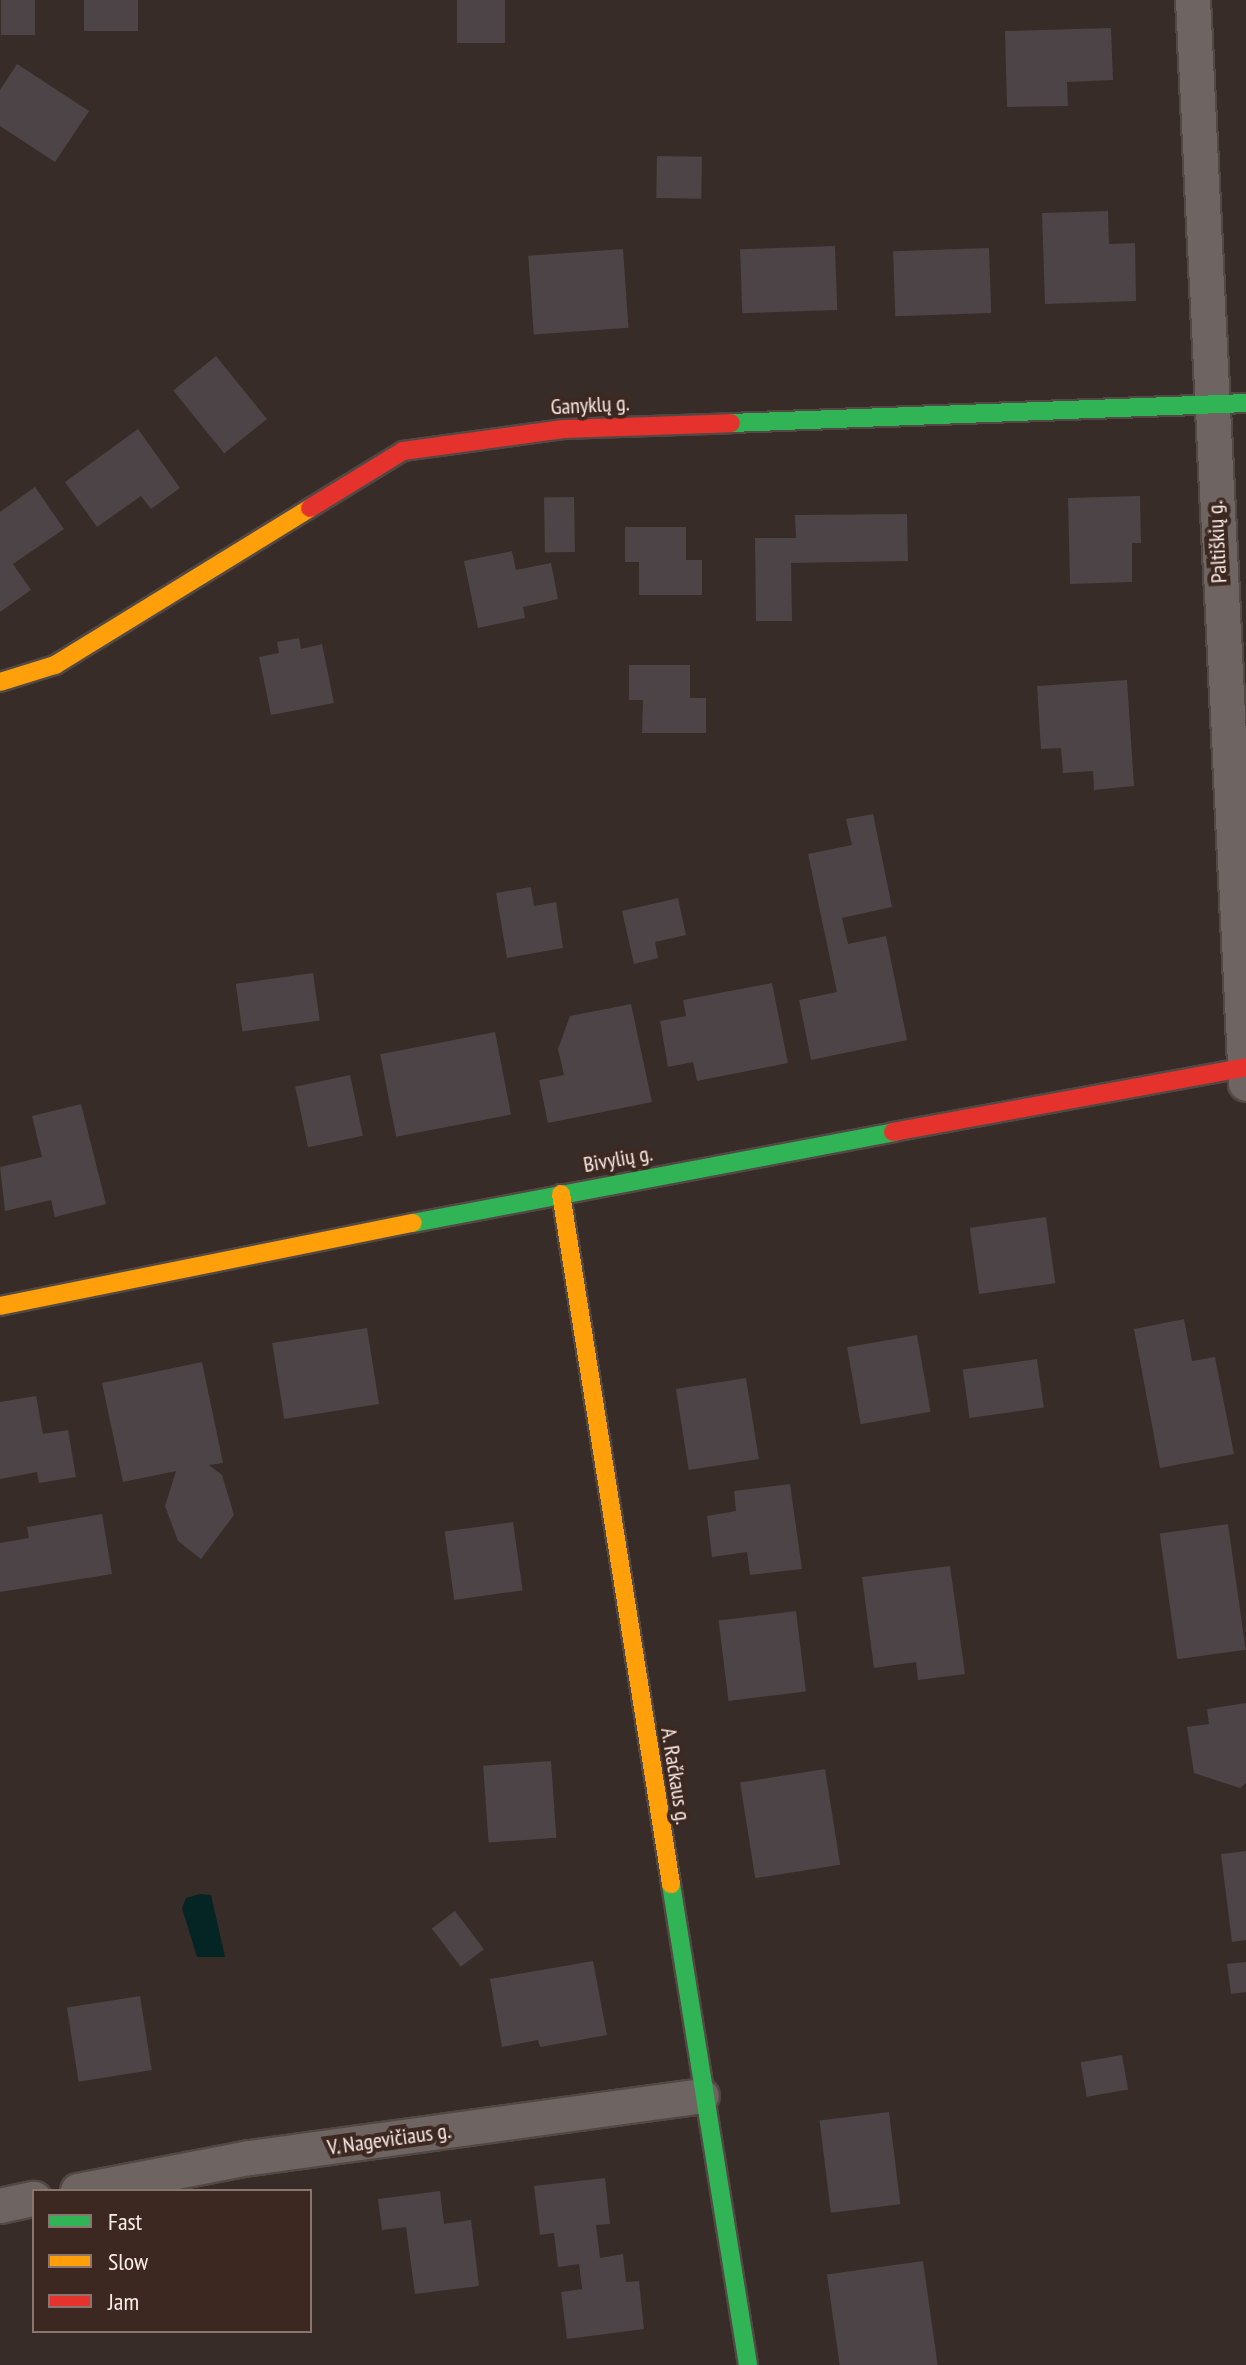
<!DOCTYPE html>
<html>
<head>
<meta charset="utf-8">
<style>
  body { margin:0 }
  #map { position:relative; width:1246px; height:2365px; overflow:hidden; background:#372c27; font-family:"PT Sans Narrow",sans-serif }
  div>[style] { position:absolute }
  .water>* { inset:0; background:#052424 }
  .building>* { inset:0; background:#4c4446; transform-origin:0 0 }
  .roads { filter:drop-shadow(2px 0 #524844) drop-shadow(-2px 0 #524844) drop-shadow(0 2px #524844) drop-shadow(0 -2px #524844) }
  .street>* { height:34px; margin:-17px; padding:0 17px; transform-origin:17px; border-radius:17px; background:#6e6562 }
  .fast>* { height:18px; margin:-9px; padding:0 9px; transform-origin:9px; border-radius:9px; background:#30b455 }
  .slow>* { height:18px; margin:-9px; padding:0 9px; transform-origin:9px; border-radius:9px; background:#ff9f0a }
  .jam>* { height:18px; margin:-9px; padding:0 9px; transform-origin:9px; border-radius:9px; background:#e5322d }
  span { translate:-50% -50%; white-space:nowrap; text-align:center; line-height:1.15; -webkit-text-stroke:8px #3d2821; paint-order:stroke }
  .street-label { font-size:22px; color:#faece7 }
  .legend { position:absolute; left:32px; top:2189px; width:280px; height:144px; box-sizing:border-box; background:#3d2821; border:2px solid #897670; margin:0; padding:10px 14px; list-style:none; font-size:24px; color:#faece7 }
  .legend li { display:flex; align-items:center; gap:16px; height:40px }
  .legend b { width:40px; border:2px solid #897670 }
</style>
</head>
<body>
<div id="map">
  <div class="water">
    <div style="clip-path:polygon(200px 1894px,211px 1895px,225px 1957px,197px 1957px,182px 1908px,186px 1898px)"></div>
  </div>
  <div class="building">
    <div style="left:1px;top:0;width:34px;height:35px"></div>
    <div style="left:84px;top:0;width:54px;height:31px"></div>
    <div style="left:457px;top:0;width:48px;height:43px"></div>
    <div style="clip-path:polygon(1111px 28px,1113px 80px,1067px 82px,1068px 106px,1007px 107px,1005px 31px)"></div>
    <div style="clip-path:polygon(17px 64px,89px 111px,55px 162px,0 126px,0 90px)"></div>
    <div style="left:657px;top:156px;width:45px;height:42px;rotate:1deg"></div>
    <div style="clip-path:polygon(1108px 211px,1109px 244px,1135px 243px,1136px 301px,1045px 304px,1042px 213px)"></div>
    <div style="left:835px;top:246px;width:64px;height:95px;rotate:88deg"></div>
    <div style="left:989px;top:248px;width:65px;height:96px;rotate:88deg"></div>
    <div style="left:623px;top:249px;width:79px;height:95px;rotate:86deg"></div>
    <div style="left:216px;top:356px;width:81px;height:55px;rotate:51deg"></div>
    <div style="clip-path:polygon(138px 429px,180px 488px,151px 509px,141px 496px,97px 527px,65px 482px)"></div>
    <div style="clip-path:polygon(35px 487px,64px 529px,13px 564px,31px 590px,0 612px,0 512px)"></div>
    <div style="clip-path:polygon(1140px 496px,1141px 543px,1132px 543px,1132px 582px,1070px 584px,1068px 498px)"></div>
    <div style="left:574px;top:497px;width:55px;height:30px;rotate:89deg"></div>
    <div style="clip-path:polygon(907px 514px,908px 561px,791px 563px,792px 621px,756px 621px,755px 538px,796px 538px,795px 515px)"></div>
    <div style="clip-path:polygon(625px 527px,686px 527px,686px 560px,702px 560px,702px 595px,639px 595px,639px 562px,625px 562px)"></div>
    <div style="clip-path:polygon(512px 551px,516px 570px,551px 563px,558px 599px,523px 607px,525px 618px,478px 628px,464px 561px)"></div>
    <div style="clip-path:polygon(299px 638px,301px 649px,322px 644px,334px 703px,271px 715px,259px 657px,279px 653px,277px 642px)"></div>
    <div style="clip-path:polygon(629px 665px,690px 665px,690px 698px,706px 698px,706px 733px,642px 733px,643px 700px,629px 700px)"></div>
    <div style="clip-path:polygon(1127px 680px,1134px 786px,1094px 790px,1093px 771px,1063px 773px,1061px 748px,1041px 749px,1037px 686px)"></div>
    <div style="clip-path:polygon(873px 814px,892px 907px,842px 918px,848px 944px,886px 936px,907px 1040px,811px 1060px,799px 1000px,837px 992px,808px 854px,852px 845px,846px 819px)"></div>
    <div style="clip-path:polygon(531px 887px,534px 906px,556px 902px,563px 948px,507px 958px,496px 893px)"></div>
    <div style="clip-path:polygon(678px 898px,686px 935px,655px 942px,658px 958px,634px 964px,622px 911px)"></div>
    <div style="left:313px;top:973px;width:48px;height:78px;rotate:82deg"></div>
    <div style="clip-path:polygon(772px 983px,788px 1063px,697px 1081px,693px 1062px,668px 1067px,660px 1021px,686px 1016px,683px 1000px)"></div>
    <div style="clip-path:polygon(631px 1004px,652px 1102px,548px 1123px,539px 1080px,564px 1075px,558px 1049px,570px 1016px)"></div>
    <div style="left:495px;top:1032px;width:84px;height:117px;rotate:79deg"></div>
    <div style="left:350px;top:1075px;width:62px;height:56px;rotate:78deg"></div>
    <div style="clip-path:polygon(81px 1104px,106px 1204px,55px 1217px,51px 1200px,5px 1211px,0 1167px,42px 1157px,32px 1116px)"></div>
    <div style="left:1046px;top:1217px;width:67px;height:77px;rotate:82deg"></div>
    <div style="clip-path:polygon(1184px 1319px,1192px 1361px,1215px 1357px,1234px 1454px,1160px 1468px,1134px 1329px)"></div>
    <div style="left:367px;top:1328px;width:77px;height:96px;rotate:81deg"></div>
    <div style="left:917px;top:1335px;width:78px;height:71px;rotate:80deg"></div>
    <div style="left:1037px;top:1359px;width:49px;height:75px;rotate:82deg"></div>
    <div style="clip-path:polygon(202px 1362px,223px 1463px,209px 1465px,222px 1475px,234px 1515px,201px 1559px,178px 1541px,165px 1506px,176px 1471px,123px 1482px,102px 1383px)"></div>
    <div style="left:746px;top:1378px;width:82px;height:71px;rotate:81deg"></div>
    <div style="clip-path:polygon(36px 1396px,43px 1434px,68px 1430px,76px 1477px,39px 1483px,37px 1472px,0 1479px,0 1402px)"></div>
    <div style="clip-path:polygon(790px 1484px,802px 1569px,750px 1575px,747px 1552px,712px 1557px,707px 1516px,736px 1511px,734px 1491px)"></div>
    <div style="clip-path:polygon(102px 1514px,112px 1574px,0 1592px,0 1543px,29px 1538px,27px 1527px)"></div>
    <div style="left:513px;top:1522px;width:69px;height:69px;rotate:82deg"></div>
    <div style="left:1228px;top:1524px;width:127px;height:69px;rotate:82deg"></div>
    <div style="clip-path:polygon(950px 1566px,965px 1674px,918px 1680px,916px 1662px,874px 1668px,862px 1577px)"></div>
    <div style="left:796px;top:1611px;width:81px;height:78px;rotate:83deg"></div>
    <div style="clip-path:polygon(1246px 1703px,1246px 1783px,1240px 1788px,1194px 1773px,1187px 1727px,1209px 1724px,1207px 1709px)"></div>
    <div style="left:551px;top:1761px;width:77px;height:68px;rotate:86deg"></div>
    <div style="left:825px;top:1769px;width:97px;height:86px;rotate:81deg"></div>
    <div style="clip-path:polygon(1246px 1851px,1246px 1940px,1232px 1942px,1221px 1854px)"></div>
    <div style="left:455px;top:1911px;width:48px;height:29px;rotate:53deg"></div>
    <div style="clip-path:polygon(593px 1961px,607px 2035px,540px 2047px,538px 2040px,502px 2047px,490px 1979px)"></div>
    <div style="clip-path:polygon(1246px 1962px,1246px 1992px,1231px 1994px,1227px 1964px)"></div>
    <div style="left:140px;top:1996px;width:75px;height:74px;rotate:81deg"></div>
    <div style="left:1122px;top:2055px;width:35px;height:42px;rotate:80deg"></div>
    <div style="left:889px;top:2112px;width:93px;height:70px;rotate:83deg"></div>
    <div style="clip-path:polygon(605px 2178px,610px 2224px,596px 2225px,600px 2258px,623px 2254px,626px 2282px,639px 2281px,644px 2329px,567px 2339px,561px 2292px,582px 2289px,579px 2264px,558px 2267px,554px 2233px,540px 2235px,534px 2186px)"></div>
    <div style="clip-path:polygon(440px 2191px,444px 2224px,471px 2220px,479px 2286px,415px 2294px,406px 2227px,382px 2230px,378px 2199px)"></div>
    <div style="left:923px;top:2261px;width:105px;height:97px;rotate:82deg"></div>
  </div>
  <div class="roads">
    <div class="street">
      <div style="left:1193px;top:0;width:1085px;rotate:87.2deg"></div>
      <div style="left:78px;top:2191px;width:175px;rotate:-10.9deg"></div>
      <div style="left:250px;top:2158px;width:456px;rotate:-7.8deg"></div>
      <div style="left:0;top:2206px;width:35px;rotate:-12deg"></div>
    </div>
    <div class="fast">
      <div style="left:731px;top:423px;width:515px;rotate:-2.22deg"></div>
      <div style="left:413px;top:1223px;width:489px;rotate:-10.7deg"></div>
      <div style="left:671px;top:1884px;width:487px;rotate:80.9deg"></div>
    </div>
    <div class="slow">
      <div style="left:0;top:682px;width:58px;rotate:-17.2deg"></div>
      <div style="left:55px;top:665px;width:299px;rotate:-31.6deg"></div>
      <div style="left:561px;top:1194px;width:699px;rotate:80.94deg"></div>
      <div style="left:0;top:1306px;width:421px;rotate:-11.4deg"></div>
    </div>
    <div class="jam">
      <div style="left:310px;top:508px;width:109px;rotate:-31.5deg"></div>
      <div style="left:403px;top:451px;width:162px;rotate:-7.8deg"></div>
      <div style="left:563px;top:429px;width:168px;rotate:-2deg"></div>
      <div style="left:893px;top:1132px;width:359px;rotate:-10.4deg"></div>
    </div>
  </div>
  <div class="street-label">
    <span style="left:590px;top:405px;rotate:-3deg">Ganyklų g.</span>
    <span style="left:1217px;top:542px;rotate:-93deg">Paltiškių g.</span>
    <span style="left:618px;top:1159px;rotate:-10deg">Bivylių g.</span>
    <span style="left:676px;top:1776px;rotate:81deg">A. Račkaus g.</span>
    <span style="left:389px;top:2139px;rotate:-8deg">V. Nagevičiaus g.</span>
  </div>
  <ul class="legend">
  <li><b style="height:10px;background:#30b455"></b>Fast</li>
  <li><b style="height:10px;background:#ff9f0a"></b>Slow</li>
  <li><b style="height:10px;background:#e5322d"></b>Jam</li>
  </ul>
</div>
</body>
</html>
